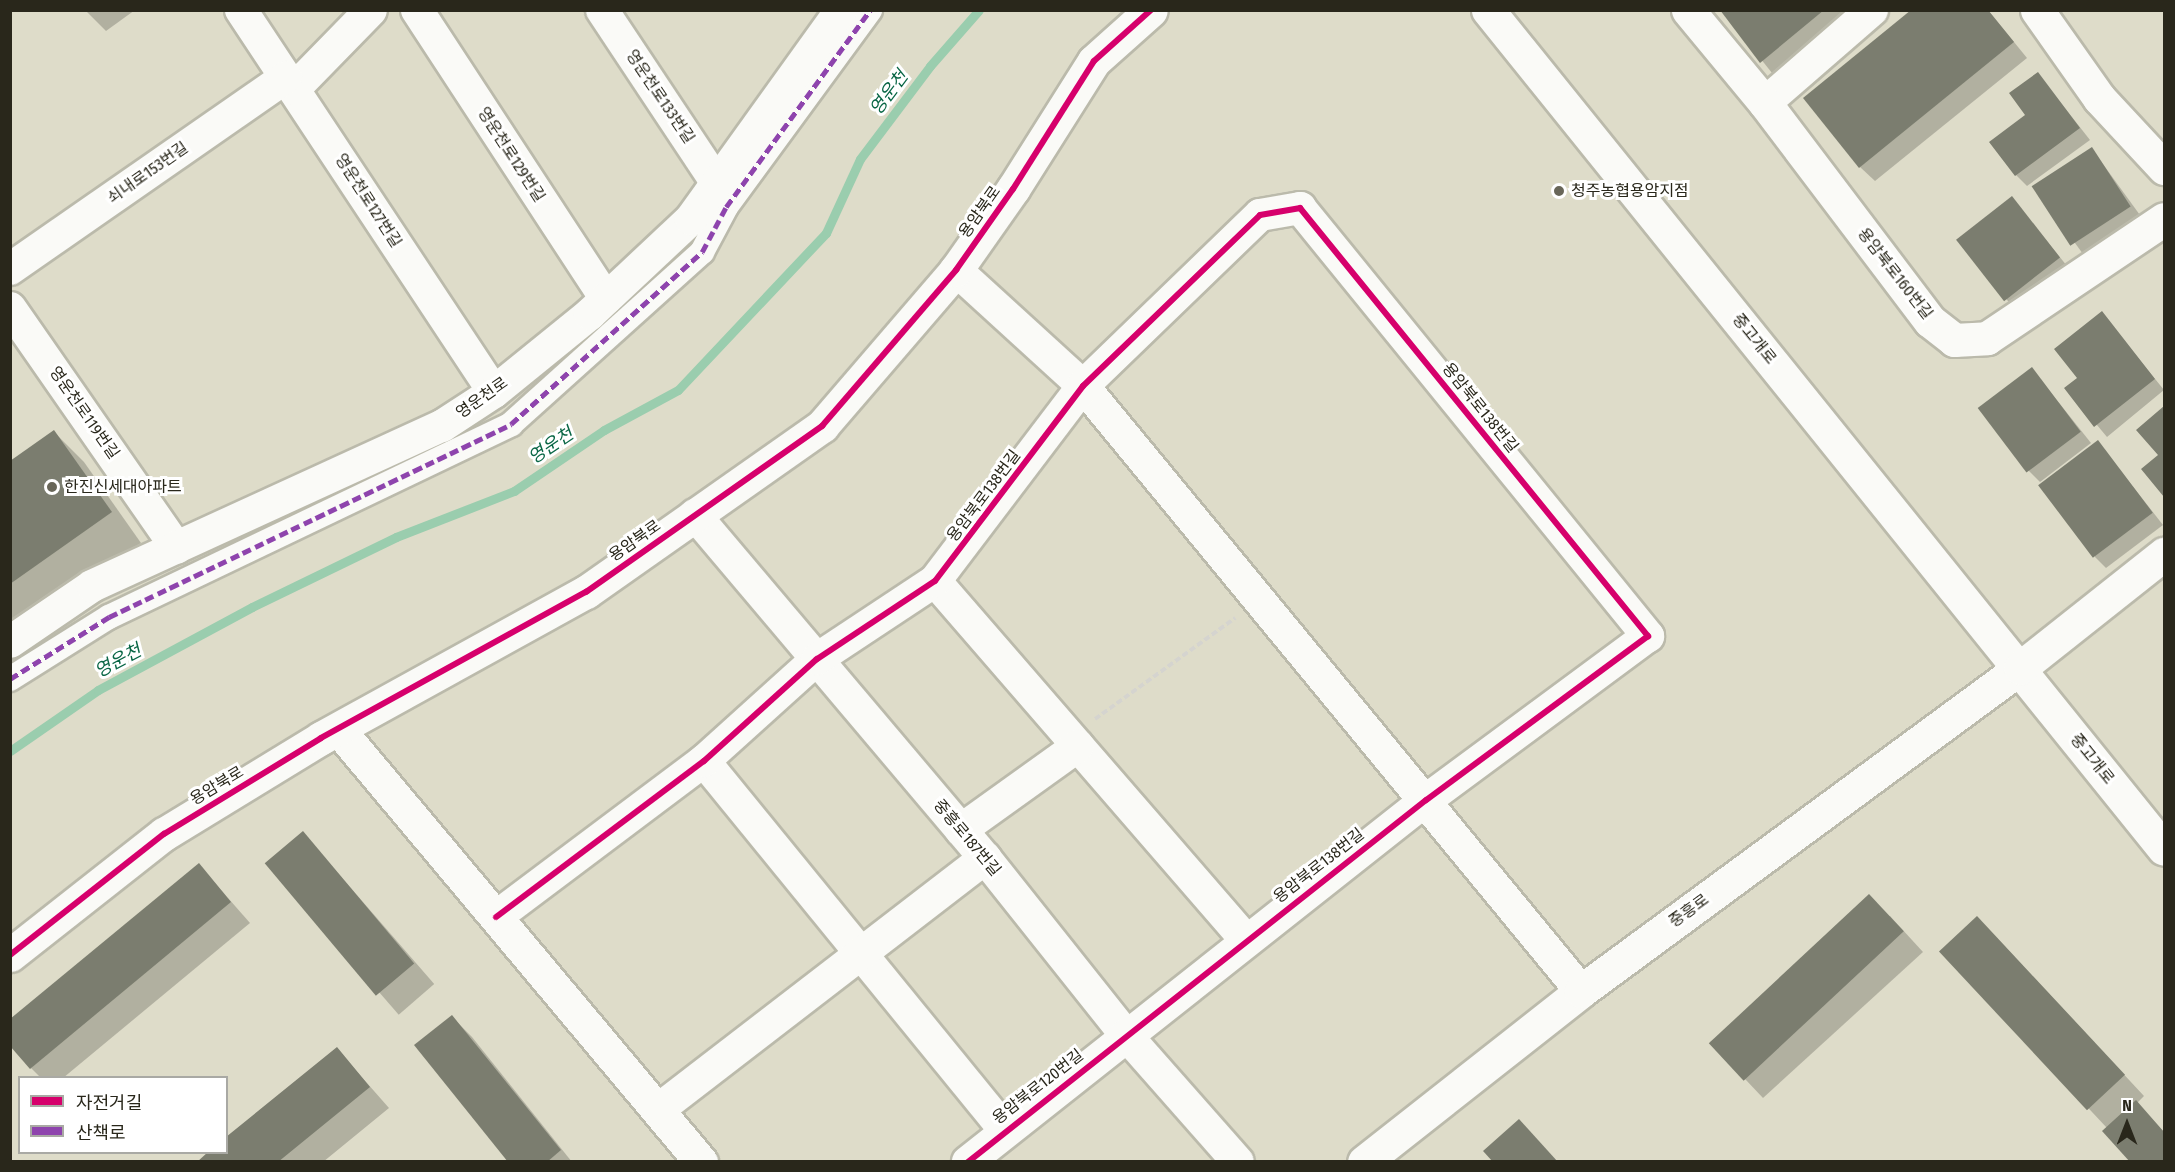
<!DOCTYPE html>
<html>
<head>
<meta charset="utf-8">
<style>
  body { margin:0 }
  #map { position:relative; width:2175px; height:1172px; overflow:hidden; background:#dedcc9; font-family:"Fira Sans Condensed","Noto Sans KR",sans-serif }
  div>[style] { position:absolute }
  .shadow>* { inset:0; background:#0003; transform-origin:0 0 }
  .stream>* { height:9px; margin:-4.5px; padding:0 4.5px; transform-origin:4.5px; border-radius:4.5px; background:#9acdae }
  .building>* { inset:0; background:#7b7d6f; transform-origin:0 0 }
  .path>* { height:4px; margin-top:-2px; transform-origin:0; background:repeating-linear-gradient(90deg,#d5d4cf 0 6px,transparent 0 9px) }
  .roads { filter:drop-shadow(2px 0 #bbbaab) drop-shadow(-2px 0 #bbbaab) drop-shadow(0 2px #bbbaab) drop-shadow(0 -2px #bbbaab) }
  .pedestrian>* { height:24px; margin:-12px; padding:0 12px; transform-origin:12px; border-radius:12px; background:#fafaf7 }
  .minor>* { height:32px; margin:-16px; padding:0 16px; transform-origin:16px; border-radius:16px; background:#fafaf7 }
  .tertiary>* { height:33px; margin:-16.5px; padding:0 16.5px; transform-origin:16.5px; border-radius:16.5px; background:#fafaf7 }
  .quiet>* { height:4.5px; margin-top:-2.25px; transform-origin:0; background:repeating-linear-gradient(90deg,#8e44ad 0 9px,transparent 0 13.5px) }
  .cycleway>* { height:6px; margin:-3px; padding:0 3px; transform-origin:3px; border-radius:3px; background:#d6006c }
  .dots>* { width:16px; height:16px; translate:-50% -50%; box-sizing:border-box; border:3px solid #fff; border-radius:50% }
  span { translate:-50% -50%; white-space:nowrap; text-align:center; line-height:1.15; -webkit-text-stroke:6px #fff; paint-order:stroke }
  .street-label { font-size:16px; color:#29271b }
  .poi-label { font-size:16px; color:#29271b }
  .left { translate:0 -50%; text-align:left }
  .water-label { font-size:18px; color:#096645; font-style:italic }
  .frame { position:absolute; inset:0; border:12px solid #29271b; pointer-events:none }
  .legend { position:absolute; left:18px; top:1076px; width:210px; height:78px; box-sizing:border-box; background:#fff; border:2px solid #a9a9a4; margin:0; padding:8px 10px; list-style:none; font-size:18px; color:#29271b }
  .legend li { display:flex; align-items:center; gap:12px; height:30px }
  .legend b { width:30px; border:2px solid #a9a9a4 }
  .north { position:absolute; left:2097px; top:1094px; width:60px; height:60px; -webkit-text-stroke:4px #fff; paint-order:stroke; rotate:0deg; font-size:16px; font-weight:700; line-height:24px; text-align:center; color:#29271b }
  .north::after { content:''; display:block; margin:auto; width:21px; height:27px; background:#29271b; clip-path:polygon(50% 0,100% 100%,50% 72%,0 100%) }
</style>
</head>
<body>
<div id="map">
  <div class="shadow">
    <div style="clip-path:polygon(85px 10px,135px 10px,106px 31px)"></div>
    <div style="clip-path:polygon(1722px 10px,1848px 10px,1772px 73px)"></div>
    <div style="clip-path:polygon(1988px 10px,2027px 58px,1875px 181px,1860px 167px)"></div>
    <div style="clip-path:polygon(2038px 74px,2090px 140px,2027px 186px,2016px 175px)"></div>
    <div style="left:2092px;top:149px;width:84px;height:69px;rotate:54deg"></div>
    <div style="left:2012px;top:198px;width:92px;height:68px;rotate:51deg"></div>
    <div style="clip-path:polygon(2102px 313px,2164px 390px,2107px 437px,2066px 388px,2079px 378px)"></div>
    <div style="clip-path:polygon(2032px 369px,2091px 443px,2040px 482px,2029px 471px)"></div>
    <div style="clip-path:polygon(2164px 408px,2164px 494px,2143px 469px,2160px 456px,2138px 430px)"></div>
    <div style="clip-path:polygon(54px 432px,84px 462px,141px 543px,10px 635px,10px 463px)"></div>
    <div style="clip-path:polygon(2098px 442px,2163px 525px,2106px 568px,2095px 557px)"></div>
    <div style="left:303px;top:833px;width:200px;height:47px;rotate:49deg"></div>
    <div style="clip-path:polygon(199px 865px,250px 923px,63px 1078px,41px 1078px,31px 1068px)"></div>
    <div style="clip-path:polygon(1890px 916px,1923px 952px,1763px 1098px,1710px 1042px)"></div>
    <div style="clip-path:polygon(1997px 938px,2144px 1096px,2137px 1103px,2164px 1132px,2164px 1162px,2132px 1162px,2107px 1128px,1941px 951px)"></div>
    <div style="clip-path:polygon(452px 1017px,472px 1037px,572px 1162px,510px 1162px)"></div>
    <div style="clip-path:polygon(337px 1049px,389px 1108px,323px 1162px,199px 1162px,226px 1152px)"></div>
  </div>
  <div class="stream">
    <div style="left:10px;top:751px;width:107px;rotate:-34.7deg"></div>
    <div style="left:98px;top:690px;width:175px;rotate:-28.3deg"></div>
    <div style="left:252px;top:607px;width:160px;rotate:-25.9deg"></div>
    <div style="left:396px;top:537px;width:127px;rotate:-21.3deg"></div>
    <div style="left:514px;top:491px;width:109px;rotate:-34.1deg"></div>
    <div style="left:604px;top:430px;width:84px;rotate:-28.4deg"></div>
    <div style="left:678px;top:390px;width:216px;rotate:-46.7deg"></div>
    <div style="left:826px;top:233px;width:81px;rotate:-65.3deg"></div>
    <div style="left:860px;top:159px;width:116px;rotate:-53deg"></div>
    <div style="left:930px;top:66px;width:74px;rotate:-48.8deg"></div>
  </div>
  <div class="building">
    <div style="clip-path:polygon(1720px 10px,1824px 10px,1760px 63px)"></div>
    <div style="clip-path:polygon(1911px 10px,1988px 10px,2014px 42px,1859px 168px,1803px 98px)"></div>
    <div style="clip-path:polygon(2038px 72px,2080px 128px,2015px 176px,1989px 142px,2025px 115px,2009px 93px)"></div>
    <div style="left:2092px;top:147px;width:71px;height:72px;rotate:57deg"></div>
    <div style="left:2012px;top:196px;width:78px;height:71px;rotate:52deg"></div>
    <div style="clip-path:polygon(2102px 311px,2155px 379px,2094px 427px,2064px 388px,2077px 378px,2054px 349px)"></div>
    <div style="left:2032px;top:367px;width:81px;height:68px;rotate:53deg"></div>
    <div style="clip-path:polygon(2164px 406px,2164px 497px,2141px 469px,2158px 455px,2136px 430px)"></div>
    <div style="clip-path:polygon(54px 430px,112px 512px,10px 584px,10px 461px)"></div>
    <div style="left:2098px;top:440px;width:91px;height:75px;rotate:53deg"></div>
    <div style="left:303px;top:831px;width:173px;height:50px;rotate:50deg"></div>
    <div style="clip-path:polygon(199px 863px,231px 902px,30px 1069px,10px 1046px,10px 1019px)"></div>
    <div style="left:1869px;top:894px;width:51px;height:219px;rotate:47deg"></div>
    <div style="left:1977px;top:916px;width:217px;height:52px;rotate:47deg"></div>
    <div style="clip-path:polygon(452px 1015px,561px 1150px,547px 1162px,508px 1162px,414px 1045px)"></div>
    <div style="clip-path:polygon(337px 1047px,370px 1087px,278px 1162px,197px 1162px,208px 1152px,226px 1152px,226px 1137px)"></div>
    <div style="clip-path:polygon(2136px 1100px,2164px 1132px,2164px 1162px,2130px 1162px,2102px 1131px)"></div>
    <div style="clip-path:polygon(1519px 1119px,1558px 1162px,1493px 1162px,1483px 1151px)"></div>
  </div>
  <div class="path">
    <div style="left:1095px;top:719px;width:173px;rotate:-35.8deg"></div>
  </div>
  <div class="roads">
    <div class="pedestrian">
      <div style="left:10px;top:679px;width:117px;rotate:-32.1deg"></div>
      <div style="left:109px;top:617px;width:446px;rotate:-25.6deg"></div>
      <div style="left:511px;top:424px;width:257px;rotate:-42deg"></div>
      <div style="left:702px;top:252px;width:51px;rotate:-61.9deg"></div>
      <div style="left:726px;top:207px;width:244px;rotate:-53.8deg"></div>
    </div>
    <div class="minor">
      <div style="left:241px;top:10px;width:458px;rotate:56.5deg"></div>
      <div style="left:417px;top:10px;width:345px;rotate:56.8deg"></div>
      <div style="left:602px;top:10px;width:208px;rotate:56.4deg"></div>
      <div style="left:294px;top:89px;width:110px;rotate:-45.7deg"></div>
      <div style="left:1765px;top:103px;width:142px;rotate:-41deg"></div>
      <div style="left:10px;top:269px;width:336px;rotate:-34.8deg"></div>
      <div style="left:956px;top:270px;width:172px;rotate:42.4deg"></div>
      <div style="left:1083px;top:386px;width:784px;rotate:50.54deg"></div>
      <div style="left:10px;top:308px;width:292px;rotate:55.2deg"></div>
      <div style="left:695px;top:515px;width:449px;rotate:49.8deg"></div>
      <div style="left:985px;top:858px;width:226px;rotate:51.5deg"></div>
      <div style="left:1126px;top:1035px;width:169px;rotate:48.6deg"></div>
      <div style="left:935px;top:581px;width:475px;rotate:49.1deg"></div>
      <div style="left:10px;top:642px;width:99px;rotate:-34.3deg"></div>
      <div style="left:92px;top:586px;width:385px;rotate:-24.6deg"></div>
      <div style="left:442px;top:426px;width:62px;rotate:-33.2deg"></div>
      <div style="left:494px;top:392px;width:124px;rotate:-39.1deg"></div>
      <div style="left:590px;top:314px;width:139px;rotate:-43.2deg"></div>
      <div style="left:691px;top:219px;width:257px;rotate:-54.3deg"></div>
      <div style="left:704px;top:761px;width:476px;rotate:50.8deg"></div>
      <div style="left:961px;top:830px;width:144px;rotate:-35.7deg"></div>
      <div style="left:496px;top:917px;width:260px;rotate:-36.9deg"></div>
      <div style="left:704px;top:761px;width:152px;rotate:-42.1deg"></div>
      <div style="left:817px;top:659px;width:141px;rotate:-33.5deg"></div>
      <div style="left:935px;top:581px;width:245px;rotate:-52.8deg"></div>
      <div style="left:1083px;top:386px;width:246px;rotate:-44deg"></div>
      <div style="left:1260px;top:215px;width:41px;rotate:-9.9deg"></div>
      <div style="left:1300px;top:208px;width:552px;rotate:50.89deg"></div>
      <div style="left:1648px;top:636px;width:276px;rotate:143.5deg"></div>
      <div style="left:1426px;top:800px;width:584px;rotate:141.68deg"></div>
      <div style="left:658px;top:1110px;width:413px;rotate:-37.6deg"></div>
    </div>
    <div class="tertiary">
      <div style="left:1488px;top:10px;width:1077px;rotate:51.14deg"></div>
      <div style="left:1688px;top:10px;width:121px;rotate:50.4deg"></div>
      <div style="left:1765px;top:103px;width:273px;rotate:52.9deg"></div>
      <div style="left:1930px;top:321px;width:31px;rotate:38deg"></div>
      <div style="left:1954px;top:340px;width:33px;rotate:-3deg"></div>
      <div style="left:1987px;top:338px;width:213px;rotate:-33.9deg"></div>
      <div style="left:2037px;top:10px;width:108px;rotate:54.8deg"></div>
      <div style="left:2099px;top:98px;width:96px;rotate:47.1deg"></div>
      <div style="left:339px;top:730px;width:564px;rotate:50.04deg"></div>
      <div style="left:10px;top:955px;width:196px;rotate:-38.2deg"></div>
      <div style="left:164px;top:834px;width:184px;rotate:-31.4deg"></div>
      <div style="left:321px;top:738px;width:303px;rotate:-28.9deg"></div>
      <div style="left:586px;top:592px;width:289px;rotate:-35.1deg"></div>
      <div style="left:822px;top:426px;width:206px;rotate:-49.3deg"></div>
      <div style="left:956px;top:270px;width:99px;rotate:-54.9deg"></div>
      <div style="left:1013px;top:189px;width:151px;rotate:-57.7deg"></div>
      <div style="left:1094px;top:61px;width:76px;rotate:-41.8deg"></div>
      <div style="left:1364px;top:1162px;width:276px;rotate:-38.2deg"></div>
      <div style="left:1581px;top:991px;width:545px;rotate:-36.34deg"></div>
      <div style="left:2020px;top:668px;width:184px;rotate:-38.4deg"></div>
    </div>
  </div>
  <div class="quiet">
    <div style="left:10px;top:679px;width:117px;rotate:-32.1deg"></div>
    <div style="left:109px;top:617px;width:446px;rotate:-25.6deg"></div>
    <div style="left:511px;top:424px;width:257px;rotate:-42deg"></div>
    <div style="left:702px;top:252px;width:51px;rotate:-61.9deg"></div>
    <div style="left:726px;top:207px;width:244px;rotate:-53.8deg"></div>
  </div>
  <div class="cycleway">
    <div style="left:496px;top:917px;width:260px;rotate:-36.9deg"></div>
    <div style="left:704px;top:761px;width:152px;rotate:-42.1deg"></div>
    <div style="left:817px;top:659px;width:141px;rotate:-33.5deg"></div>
    <div style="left:935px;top:581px;width:245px;rotate:-52.8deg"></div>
    <div style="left:1083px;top:386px;width:246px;rotate:-44deg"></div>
    <div style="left:1260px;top:215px;width:41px;rotate:-9.9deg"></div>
    <div style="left:1300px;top:208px;width:552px;rotate:50.89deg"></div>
    <div style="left:1648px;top:636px;width:276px;rotate:143.5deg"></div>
    <div style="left:1426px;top:800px;width:584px;rotate:141.68deg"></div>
    <div style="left:10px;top:955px;width:196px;rotate:-38.2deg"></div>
    <div style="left:164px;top:834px;width:184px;rotate:-31.4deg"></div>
    <div style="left:321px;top:738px;width:303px;rotate:-28.9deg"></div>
    <div style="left:586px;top:592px;width:289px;rotate:-35.1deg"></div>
    <div style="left:822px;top:426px;width:206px;rotate:-49.3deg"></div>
    <div style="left:956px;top:270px;width:99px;rotate:-54.9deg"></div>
    <div style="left:1013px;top:189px;width:151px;rotate:-57.7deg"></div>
    <div style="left:1094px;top:61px;width:76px;rotate:-41.8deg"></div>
  </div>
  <div class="dots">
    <div style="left:1559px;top:191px;background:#686658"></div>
    <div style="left:52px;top:487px;background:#686658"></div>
  </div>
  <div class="street-label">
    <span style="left:660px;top:97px;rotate:56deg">영운천로133번길</span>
    <span style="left:511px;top:155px;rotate:57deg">영운천로129번길</span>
    <span style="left:148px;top:173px;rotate:-35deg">쇠내로153번길</span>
    <span style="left:368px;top:201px;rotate:57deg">영운천로127번길</span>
    <span style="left:980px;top:212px;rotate:-55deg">용암북로</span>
    <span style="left:1895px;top:274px;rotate:52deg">용암북로160번길</span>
    <span style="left:1754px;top:339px;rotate:51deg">중고개로</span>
    <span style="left:482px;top:398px;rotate:-35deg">영운천로</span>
    <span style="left:1480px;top:408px;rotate:51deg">용암북로138번길</span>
    <span style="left:84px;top:413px;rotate:55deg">영운천로119번길</span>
    <span style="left:984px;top:496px;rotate:-53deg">용암북로138번길</span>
    <span style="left:635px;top:541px;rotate:-35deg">용암북로</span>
    <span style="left:2092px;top:759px;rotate:51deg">중고개로</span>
    <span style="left:217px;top:786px;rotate:-31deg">용암북로</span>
    <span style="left:967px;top:838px;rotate:50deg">중흥로187번길</span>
    <span style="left:1319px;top:866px;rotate:-38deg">용암북로138번길</span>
    <span style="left:1689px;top:911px;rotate:-36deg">중흥로</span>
    <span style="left:1038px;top:1087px;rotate:-38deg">용암북로120번길</span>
  </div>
  <div class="poi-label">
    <span class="left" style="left:1571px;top:191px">청주농협용암지점</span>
    <span class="left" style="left:64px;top:487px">한진신세대아파트</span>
  </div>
  <div class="water-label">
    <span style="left:889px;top:93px;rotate:-53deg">영운천</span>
    <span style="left:551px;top:446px;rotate:-34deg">영운천</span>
    <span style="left:118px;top:661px;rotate:-28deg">영운천</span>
  </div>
  <div class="frame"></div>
  <ul class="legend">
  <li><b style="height:8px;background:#d6006c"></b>자전거길</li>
  <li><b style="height:8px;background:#8e44ad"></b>산책로</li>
  </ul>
  <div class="north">N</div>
</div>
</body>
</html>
